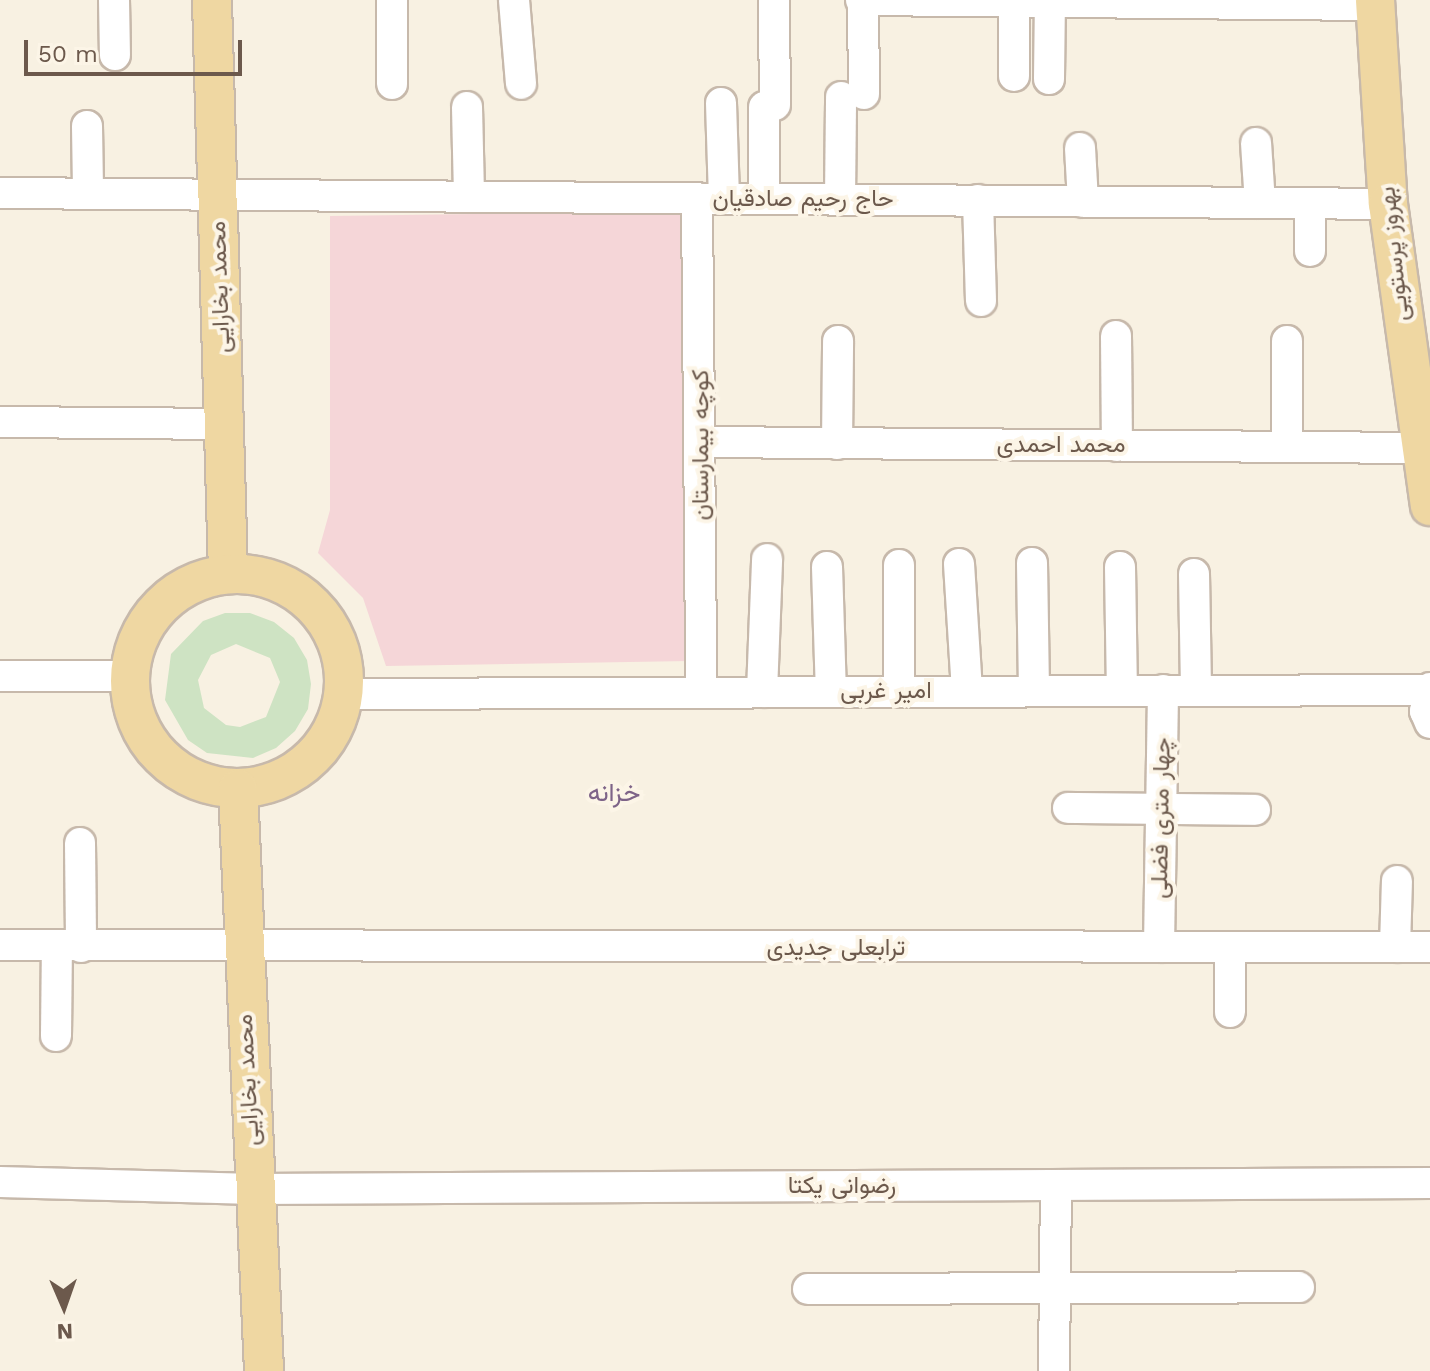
<!DOCTYPE html>
<html>
<head>
<meta charset="utf-8">
<style>
  body { margin:0 }
  #map { position:relative; width:1430px; height:1371px; overflow:hidden; background:#f8f1e2; font-family:"Work Sans",Vazirmatn,sans-serif }
  div>[style] { position:absolute }
  .medical>* { inset:0; background:#f5d6d8 }
  .green>* { inset:0; background:#cee3c3 }
  .roads { filter:drop-shadow(2px 0 #c7b9ab) drop-shadow(-2px 0 #c7b9ab) drop-shadow(0 2px #c7b9ab) drop-shadow(0 -2px #c7b9ab) }
  .minor>* { height:30px; margin:-15px; padding:0 15px; transform-origin:15px; border-radius:15px; background:#fff }
  .major>* { height:38px; margin:-19px; padding:0 19px; transform-origin:19px; border-radius:19px; background:#efd7a2 }
  .major>.ring { margin:-19px; padding:0; box-sizing:content-box; background:none; border:38px solid #efd7a2; border-radius:50% }
  span { translate:-50% -50%; white-space:nowrap; text-align:center; line-height:1.15; -webkit-text-stroke:8px #fcf5e7; paint-order:stroke }
  .street-label { font-size:24px; color:#6c594c }
  .neighbourhood-label { font-size:26px; color:#7e6488 }
  .north { position:absolute; left:24px; top:1267px; width:80px; height:80px; -webkit-text-stroke:6px #fcf5e7; paint-order:stroke; rotate:178deg; font-size:22px; font-weight:700; line-height:32px; text-align:center; color:#6c594c }
  .north::after { content:''; display:block; margin:auto; width:28px; height:36px; background:#6c594c; clip-path:polygon(50% 0,100% 100%,50% 72%,0 100%) }
  .scale { position:absolute; left:24px; top:40px; width:218px; height:36px; box-sizing:border-box; border:4px solid #6c594c; border-top:0; padding-left:10px; font-size:24px; line-height:28px; white-space:nowrap; color:#6c594c; -webkit-text-stroke:6px #fcf5e7; paint-order:stroke }
</style>
</head>
<body>
<div id="map">
  <div class="medical">
    <div style="clip-path:polygon(547px 213px,681px 215px,690px 661px,386px 666px,363px 598px,318px 553px,330px 510px,330px 216px)"></div>
  </div>
  <div class="green">
    <div style="clip-path:polygon(evenodd,225px 613px,250px 613px,274px 622px,294px 638px,307px 660px,311px 684px,308px 709px,295px 731px,276px 748px,253px 758px,207px 753px,188px 740px,165px 700px,171px 654px,203px 621px,225px 613px,236px 644px,270px 658px,280px 682px,266px 717px,240px 727px,226px 725px,204px 708px,198px 680px,211px 655px,236px 644px)"></div>
  </div>
  <div class="roads">
    <div class="minor">
      <div style="left:114px;top:0;width:55px;rotate:89deg"></div>
      <div style="left:392px;top:0;width:84px;rotate:90deg"></div>
      <div style="left:514px;top:0;width:84px;rotate:85.2deg"></div>
      <div style="left:774px;top:0;width:105px;rotate:89.5deg"></div>
      <div style="left:861px;top:0;width:514px;rotate:0.56deg"></div>
      <div style="left:863px;top:0;width:94px;rotate:89.4deg"></div>
      <div style="left:1014px;top:2px;width:74px;rotate:90deg"></div>
      <div style="left:1049px;top:79px;width:77px;rotate:-89.3deg"></div>
      <div style="left:721px;top:103px;width:96px;rotate:88.2deg"></div>
      <div style="left:467px;top:107px;width:89px;rotate:88.7deg"></div>
      <div style="left:764px;top:107px;width:92px;rotate:90deg"></div>
      <div style="left:87px;top:126px;width:67px;rotate:89.1deg"></div>
      <div style="left:1256px;top:143px;width:60px;rotate:86.2deg"></div>
      <div style="left:1080px;top:148px;width:54px;rotate:86.8deg"></div>
      <div style="left:0;top:193px;width:1388px;rotate:0.45deg"></div>
      <div style="left:697px;top:198px;width:494px;rotate:89.5deg"></div>
      <div style="left:840px;top:199px;width:102px;rotate:-89.4deg"></div>
      <div style="left:978px;top:200px;width:101px;rotate:88.3deg"></div>
      <div style="left:1310px;top:203px;width:48px;rotate:90deg"></div>
      <div style="left:1116px;top:336px;width:110px;rotate:89.5deg"></div>
      <div style="left:1287px;top:341px;width:106px;rotate:90deg"></div>
      <div style="left:0;top:422px;width:224px;rotate:0.5deg"></div>
      <div style="left:702px;top:442px;width:719px;rotate:0.48deg"></div>
      <div style="left:837px;top:444px;width:103px;rotate:-89.4deg"></div>
      <div style="left:1032px;top:563px;width:127px;rotate:89.1deg"></div>
      <div style="left:959px;top:564px;width:127px;rotate:86.4deg"></div>
      <div style="left:827px;top:567px;width:124px;rotate:88.2deg"></div>
      <div style="left:1120px;top:567px;width:123px;rotate:89.1deg"></div>
      <div style="left:1194px;top:574px;width:116px;rotate:89deg"></div>
      <div style="left:0;top:676px;width:128px"></div>
      <div style="left:1430px;top:688px;width:24px;rotate:102deg"></div>
      <div style="left:1425px;top:711px;width:13px;rotate:67deg"></div>
      <div style="left:899px;top:691px;width:126px;rotate:-90deg"></div>
      <div style="left:762px;top:692px;width:133px;rotate:-87.8deg"></div>
      <div style="left:345px;top:694px;width:1083px;rotate:-0.21deg"></div>
      <div style="left:1068px;top:808px;width:187px;rotate:0.6deg"></div>
      <div style="left:80px;top:843px;width:104px;rotate:89.4deg"></div>
      <div style="left:0;top:945px;width:1430px;rotate:0.08deg"></div>
      <div style="left:1159px;top:947px;width:257px;rotate:-89.1deg"></div>
      <div style="left:1395px;top:947px;width:66px;rotate:-88.3deg"></div>
      <div style="left:1230px;top:1012px;width:65px;rotate:-90deg"></div>
      <div style="left:56px;top:1036px;width:90px;rotate:-89.4deg"></div>
      <div style="left:0;top:1182px;width:254px;rotate:1.6deg"></div>
      <div style="left:254px;top:1189px;width:1176px;rotate:-0.29deg"></div>
      <div style="left:808px;top:1289px;width:491px;rotate:-0.2deg"></div>
      <div style="left:1054px;top:1371px;width:186px;rotate:-89.4deg"></div>
    </div>
    <div class="major">
      <div style="left:212px;top:0;width:573px;rotate:88.4deg"></div>
      <div style="left:1375px;top:0;width:204px;rotate:86.4deg"></div>
      <div style="left:1388px;top:204px;width:305px;rotate:82.1deg"></div>
      <div class="ring" style="left:130px;top:574px;width:176px;height:176px"></div>
      <div style="left:238px;top:789px;width:583px;rotate:87.44deg"></div>
    </div>
  </div>
  <div class="street-label">
    <span style="left:803px;top:199px">حاج رحیم صادقیان</span>
    <span style="left:1394px;top:254px;rotate:-96deg">بهروز پرستویی</span>
    <span style="left:220px;top:287px;rotate:-92deg">محمد بخارایی</span>
    <span style="left:701px;top:445px;rotate:-90deg">کوچه بیمارستان</span>
    <span style="left:1061px;top:445px">محمد احمدی</span>
    <span style="left:886px;top:691px">امیر غربی</span>
    <span style="left:1161px;top:818px;rotate:-89deg">چهار متری فضلی</span>
    <span style="left:836px;top:948px">ترابعلی جدیدی</span>
    <span style="left:248px;top:1080px;rotate:-93deg">محمد بخارایی</span>
    <span style="left:842px;top:1186px">رضوانی یکتا</span>
  </div>
  <div class="neighbourhood-label">
    <span style="left:614px;top:793px">خزانه</span>
  </div>
  <div class="north">N</div>
  <div class="scale">50 m</div>
</div>
</body>
</html>
